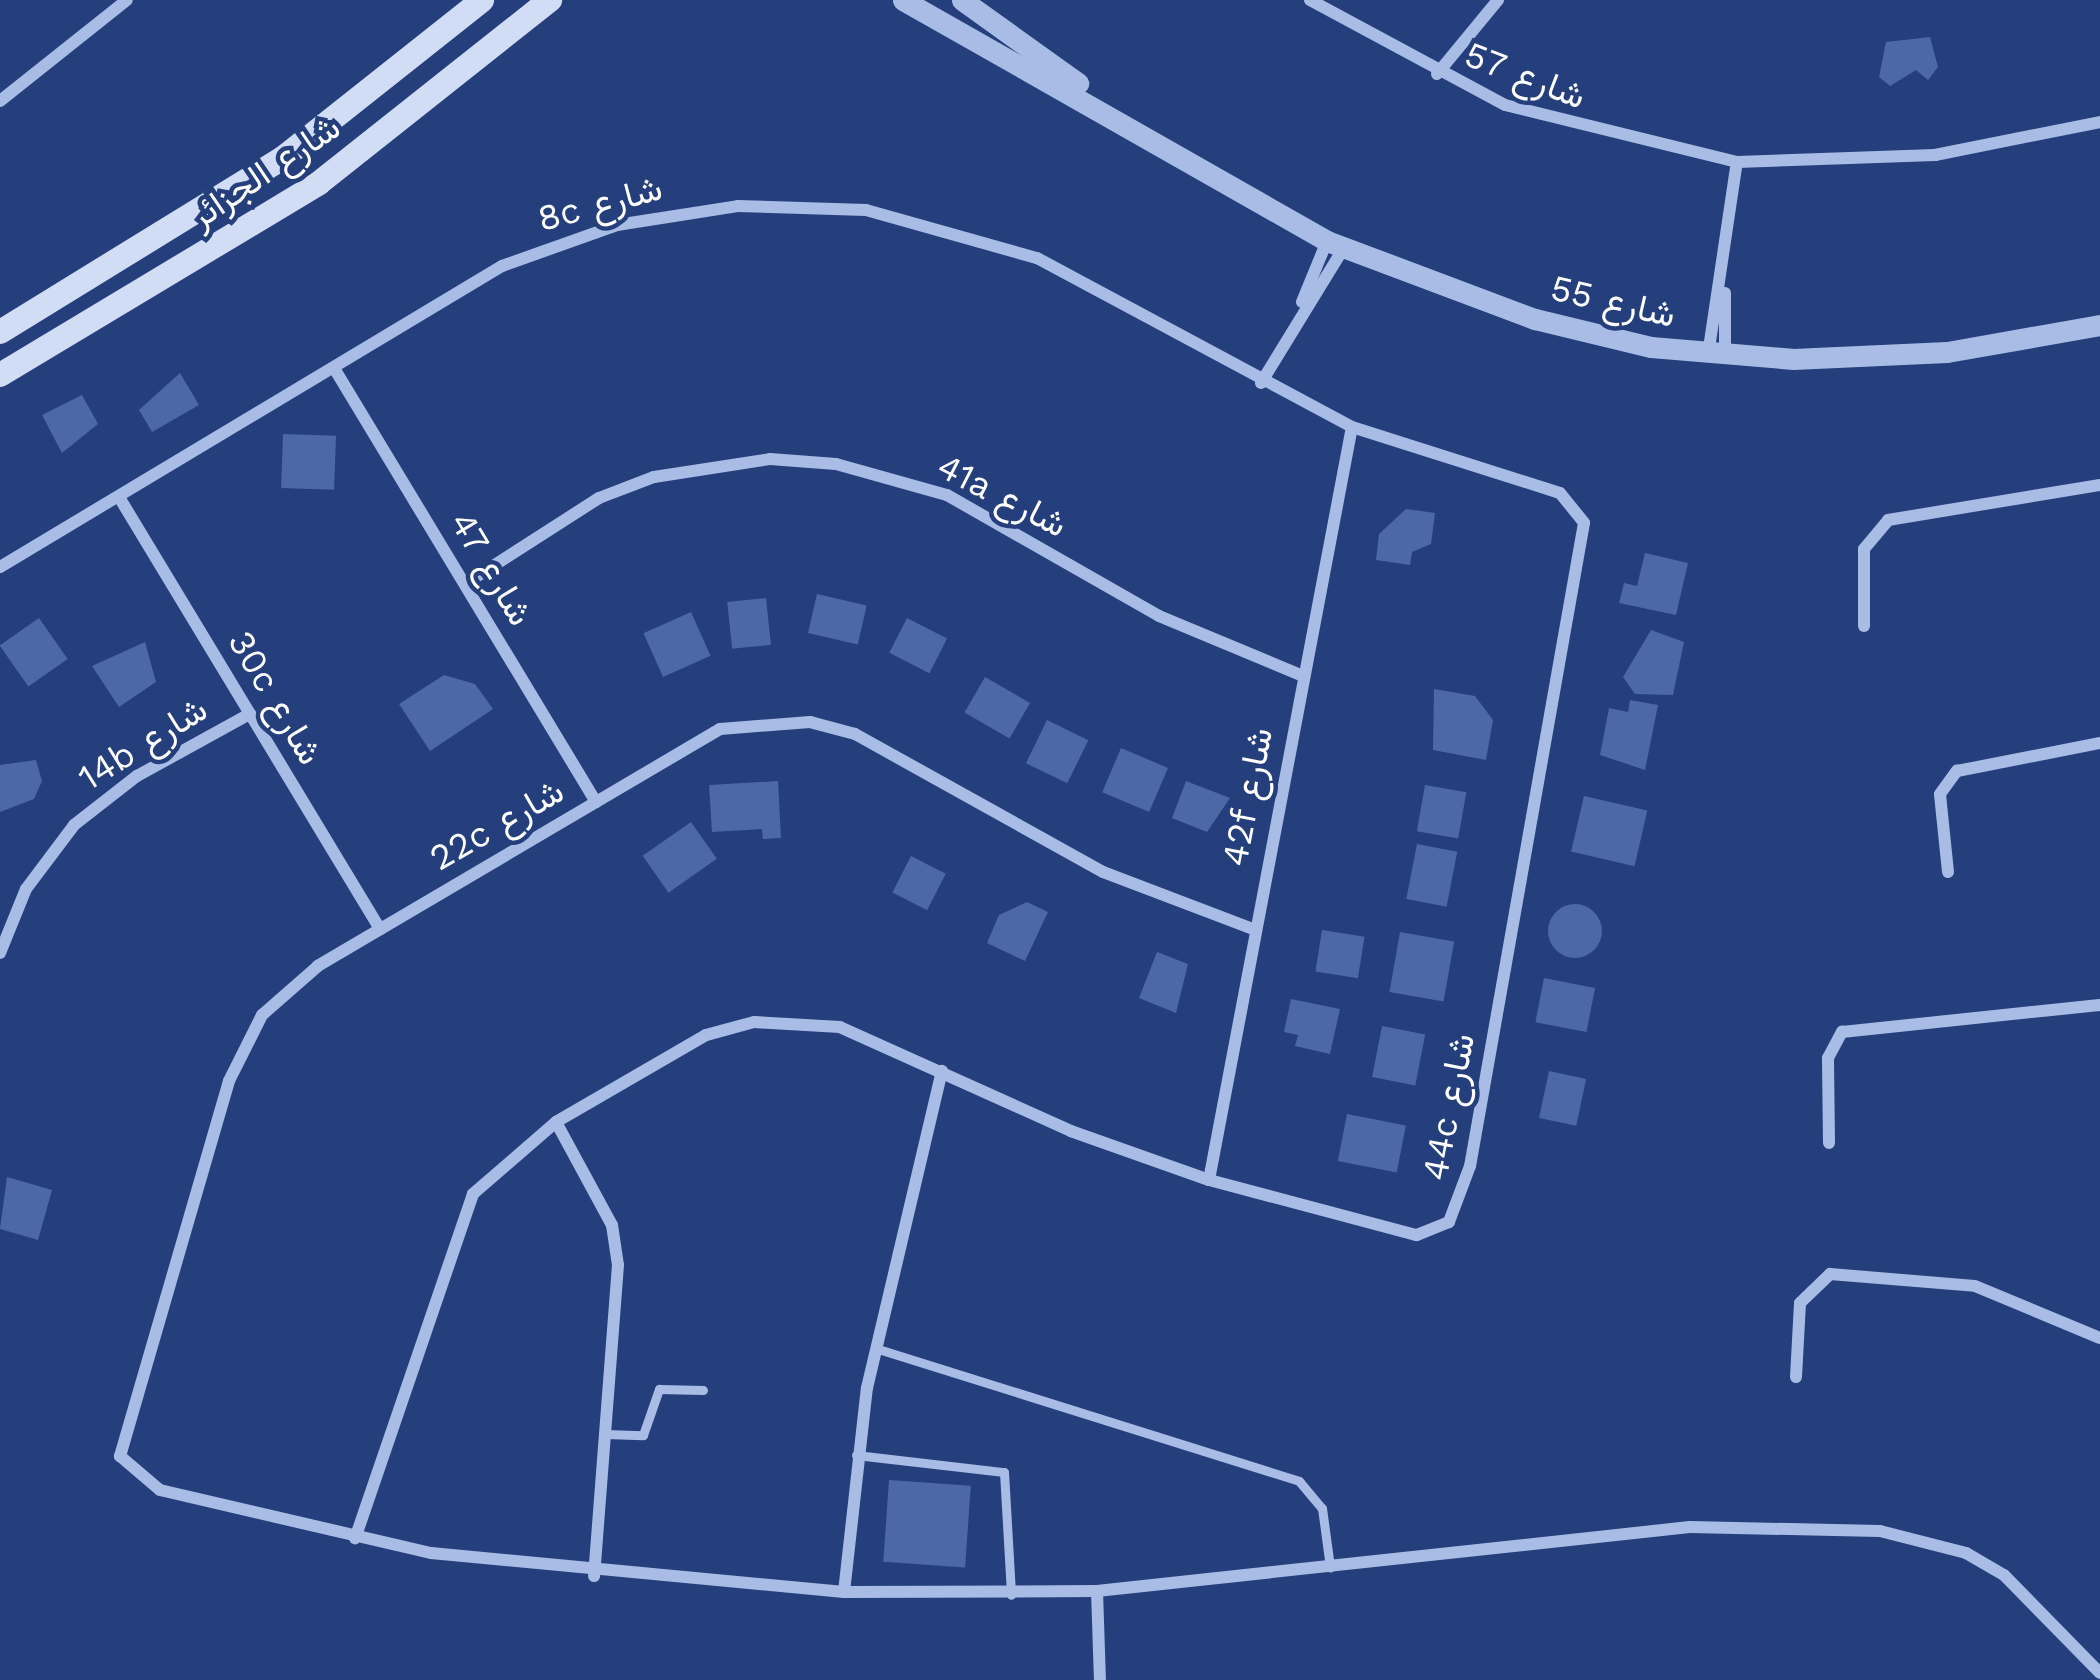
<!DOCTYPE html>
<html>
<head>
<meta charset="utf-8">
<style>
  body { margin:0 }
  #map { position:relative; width:2100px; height:1680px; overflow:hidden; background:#243f7c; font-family:"Work Sans",Vazirmatn,sans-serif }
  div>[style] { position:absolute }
  .building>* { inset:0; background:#4c69a5; transform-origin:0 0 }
  .round { border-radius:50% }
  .service>* { height:9px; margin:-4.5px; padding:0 4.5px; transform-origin:4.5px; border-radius:4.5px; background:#a8bce5 }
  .minor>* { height:12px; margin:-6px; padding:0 6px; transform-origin:6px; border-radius:6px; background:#a8bce5 }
  .tertiary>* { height:21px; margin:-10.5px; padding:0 10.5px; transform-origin:10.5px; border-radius:10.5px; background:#a8bce5 }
  .secondary>* { height:24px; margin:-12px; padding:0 12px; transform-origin:12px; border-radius:12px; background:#d1dcf5 }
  span { translate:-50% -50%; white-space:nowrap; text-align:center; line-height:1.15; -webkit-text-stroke:9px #243f7c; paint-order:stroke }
  .street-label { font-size:36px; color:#fff }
</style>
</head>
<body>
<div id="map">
  <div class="building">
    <div style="clip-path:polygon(1930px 37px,1938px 67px,1928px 80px,1916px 70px,1890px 86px,1879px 77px,1886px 42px)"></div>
    <div style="clip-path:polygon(180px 373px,199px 405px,152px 432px,139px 410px)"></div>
    <div style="clip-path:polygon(82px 395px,98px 424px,62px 453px,42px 415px)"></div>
    <div style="left:283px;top:434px;width:53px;height:54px;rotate:2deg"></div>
    <div style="clip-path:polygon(1406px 509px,1435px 513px,1431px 544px,1412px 552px,1410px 565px,1376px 560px,1379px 534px)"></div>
    <div style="clip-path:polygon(1645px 553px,1688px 563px,1676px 615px,1619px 603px,1624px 583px,1637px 586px)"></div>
    <div style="left:817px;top:594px;width:51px;height:40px;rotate:13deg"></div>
    <div style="left:766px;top:598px;width:47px;height:39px;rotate:84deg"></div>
    <div style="left:691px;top:612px;width:48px;height:52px;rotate:66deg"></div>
    <div style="left:39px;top:618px;width:50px;height:48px;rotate:55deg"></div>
    <div style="left:907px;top:618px;width:45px;height:39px;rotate:27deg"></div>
    <div style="clip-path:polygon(1651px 630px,1684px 642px,1673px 695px,1635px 694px,1623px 677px)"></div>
    <div style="clip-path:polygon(145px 642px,156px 682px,119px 707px,92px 666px)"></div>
    <div style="clip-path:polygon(444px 675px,475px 684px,493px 709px,430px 751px,399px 704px)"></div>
    <div style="left:985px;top:677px;width:52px;height:41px;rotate:30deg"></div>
    <div style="clip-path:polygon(1434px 689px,1475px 696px,1493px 720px,1486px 760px,1433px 750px)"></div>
    <div style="clip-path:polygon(1630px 700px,1658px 705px,1645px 770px,1600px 755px,1609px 708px,1628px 712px)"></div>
    <div style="left:1047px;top:720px;width:46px;height:48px;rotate:26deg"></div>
    <div style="left:1121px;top:748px;width:51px;height:48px;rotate:23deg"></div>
    <div style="clip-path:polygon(36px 760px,42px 781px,34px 799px,0 812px,0 765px)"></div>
    <div style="clip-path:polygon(778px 781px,781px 838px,763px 839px,762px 829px,712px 832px,709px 785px)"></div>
    <div style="clip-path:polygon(1186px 781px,1230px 798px,1207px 832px,1172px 818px)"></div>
    <div style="left:1425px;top:785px;width:42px;height:47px;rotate:10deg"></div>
    <div style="left:1584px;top:796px;width:65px;height:57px;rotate:13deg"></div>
    <div style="left:691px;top:822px;width:45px;height:59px;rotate:55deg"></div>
    <div style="left:1417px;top:844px;width:41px;height:56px;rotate:11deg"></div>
    <div style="left:911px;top:856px;width:39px;height:41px;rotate:27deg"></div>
    <div style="clip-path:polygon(1027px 902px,1048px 912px,1025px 961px,987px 943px,999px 915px)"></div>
    <div class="round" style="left:1548px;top:904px;width:54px;height:54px"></div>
    <div style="left:1322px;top:930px;width:43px;height:42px;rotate:9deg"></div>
    <div style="left:1400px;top:932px;width:55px;height:61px;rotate:10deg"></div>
    <div style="clip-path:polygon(1157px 952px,1188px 964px,1176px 1013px,1139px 998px)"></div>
    <div style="left:1544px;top:978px;width:52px;height:45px;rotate:11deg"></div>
    <div style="clip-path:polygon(1291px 999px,1340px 1009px,1330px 1054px,1295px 1046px,1298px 1035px,1284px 1032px)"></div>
    <div style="left:1382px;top:1026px;width:44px;height:52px;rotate:11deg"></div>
    <div style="left:1549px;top:1071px;width:38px;height:48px;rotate:12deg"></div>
    <div style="left:1347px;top:1114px;width:60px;height:48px;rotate:11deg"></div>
    <div style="clip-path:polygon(7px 1177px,52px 1190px,38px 1240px,0 1229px)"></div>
    <div style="left:889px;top:1480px;width:82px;height:82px;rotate:4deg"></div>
  </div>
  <div class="service">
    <div style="left:875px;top:1348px;width:444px;rotate:17.4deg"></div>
    <div style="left:1299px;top:1481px;width:35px;rotate:50deg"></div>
    <div style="left:1322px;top:1508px;width:60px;rotate:82.3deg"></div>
    <div style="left:605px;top:1434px;width:38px;rotate:2deg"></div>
    <div style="left:643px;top:1435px;width:49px;rotate:-70.8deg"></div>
    <div style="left:659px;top:1389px;width:44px;rotate:1.3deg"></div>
    <div style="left:856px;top:1455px;width:149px;rotate:6.6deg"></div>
    <div style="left:1004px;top:1472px;width:123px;rotate:86.7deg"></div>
  </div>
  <div class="minor">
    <div style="left:1310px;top:0;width:221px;rotate:28.3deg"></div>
    <div style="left:1505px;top:105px;width:239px;rotate:13.8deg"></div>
    <div style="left:1737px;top:162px;width:198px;rotate:-2deg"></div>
    <div style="left:1935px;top:155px;width:168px;rotate:-11.3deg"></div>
    <div style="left:1437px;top:74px;width:96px;rotate:-50.5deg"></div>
    <div style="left:0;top:101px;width:162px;rotate:-38.5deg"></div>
    <div style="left:1725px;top:293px;width:63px;rotate:90deg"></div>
    <div style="left:1302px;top:302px;width:66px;rotate:-67.7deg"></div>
    <div style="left:1708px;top:355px;width:195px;rotate:-81.5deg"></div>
    <div style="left:334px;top:368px;width:507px;rotate:58.88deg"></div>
    <div style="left:1261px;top:383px;width:157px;rotate:-58.5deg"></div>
    <div style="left:119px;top:497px;width:505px;rotate:58.86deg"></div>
    <div style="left:0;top:567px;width:585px;rotate:-30.95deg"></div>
    <div style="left:502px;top:266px;width:122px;rotate:-19.6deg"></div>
    <div style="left:617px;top:225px;width:122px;rotate:-8.9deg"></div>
    <div style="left:738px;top:206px;width:128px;rotate:1.8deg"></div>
    <div style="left:866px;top:210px;width:178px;rotate:15.7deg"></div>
    <div style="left:1037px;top:258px;width:357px;rotate:28.2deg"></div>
    <div style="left:1352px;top:427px;width:218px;rotate:17.6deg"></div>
    <div style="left:1560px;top:493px;width:38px;rotate:51deg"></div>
    <div style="left:1584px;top:523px;width:653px;rotate:100.05deg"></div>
    <div style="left:1470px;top:1166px;width:60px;rotate:110.6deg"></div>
    <div style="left:1449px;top:1222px;width:35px;rotate:158deg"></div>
    <div style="left:1416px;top:1235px;width:214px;rotate:-165.1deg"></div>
    <div style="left:1209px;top:1180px;width:146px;rotate:-160.5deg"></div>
    <div style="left:1071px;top:1131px;width:253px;rotate:-155.8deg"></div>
    <div style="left:840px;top:1027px;width:86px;rotate:-176.7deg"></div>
    <div style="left:754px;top:1022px;width:50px;rotate:164.8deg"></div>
    <div style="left:706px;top:1035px;width:173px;rotate:149.9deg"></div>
    <div style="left:556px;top:1122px;width:110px;rotate:139.1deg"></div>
    <div style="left:473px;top:1194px;width:364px;rotate:108.9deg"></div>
    <div style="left:465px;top:584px;width:159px;rotate:-32.7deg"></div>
    <div style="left:599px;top:498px;width:59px;rotate:-20.9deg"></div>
    <div style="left:654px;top:477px;width:117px;rotate:-8.8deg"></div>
    <div style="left:770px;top:459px;width:66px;rotate:4.3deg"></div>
    <div style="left:836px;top:464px;width:115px;rotate:15.6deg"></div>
    <div style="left:947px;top:495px;width:244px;rotate:29.7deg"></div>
    <div style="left:1159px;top:616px;width:154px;rotate:22.6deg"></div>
    <div style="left:1864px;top:626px;width:77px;rotate:-90deg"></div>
    <div style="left:1864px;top:549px;width:38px;rotate:-50deg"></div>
    <div style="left:1888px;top:520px;width:215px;rotate:-9.4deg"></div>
    <div style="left:1948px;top:872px;width:78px;rotate:-95.9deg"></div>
    <div style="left:1940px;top:794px;width:29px;rotate:-54deg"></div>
    <div style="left:1957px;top:771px;width:146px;rotate:-11.1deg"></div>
    <div style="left:1253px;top:929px;width:160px;rotate:-159.2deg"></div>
    <div style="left:1103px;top:872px;width:284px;rotate:-150.9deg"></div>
    <div style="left:855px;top:734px;width:47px;rotate:-165.1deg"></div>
    <div style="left:810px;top:722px;width:90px;rotate:175.6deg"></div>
    <div style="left:720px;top:729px;width:467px;rotate:149.5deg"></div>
    <div style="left:318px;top:966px;width:74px;rotate:138.8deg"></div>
    <div style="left:262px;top:1015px;width:74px;rotate:116.6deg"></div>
    <div style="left:229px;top:1081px;width:391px;rotate:106.2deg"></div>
    <div style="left:120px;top:1456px;width:52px;rotate:40.4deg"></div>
    <div style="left:160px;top:1490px;width:278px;rotate:13.1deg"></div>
    <div style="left:431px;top:1553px;width:415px;rotate:5.4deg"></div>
    <div style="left:844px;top:1592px;width:253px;rotate:-0.2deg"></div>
    <div style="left:1097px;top:1591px;width:596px;rotate:-6.16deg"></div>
    <div style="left:1690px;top:1527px;width:190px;rotate:1.2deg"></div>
    <div style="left:1880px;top:1531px;width:89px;rotate:14.3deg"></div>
    <div style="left:1966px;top:1553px;width:44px;rotate:30.1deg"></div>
    <div style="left:2004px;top:1575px;width:137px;rotate:45.6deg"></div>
    <div style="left:0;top:953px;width:69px;rotate:-67.9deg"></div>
    <div style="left:26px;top:889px;width:80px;rotate:-53.1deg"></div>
    <div style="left:74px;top:825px;width:80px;rotate:-37.9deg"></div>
    <div style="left:137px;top:776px;width:129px;rotate:-28.8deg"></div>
    <div style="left:556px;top:1122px;width:117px;rotate:61.5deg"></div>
    <div style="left:612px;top:1225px;width:40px;rotate:81.5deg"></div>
    <div style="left:618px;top:1265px;width:312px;rotate:94.4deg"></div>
    <div style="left:1829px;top:1143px;width:85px;rotate:-90.7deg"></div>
    <div style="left:1828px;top:1058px;width:30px;rotate:-62deg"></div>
    <div style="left:1842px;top:1032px;width:259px;rotate:-6deg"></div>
    <div style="left:1209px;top:1180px;width:766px;rotate:-79.25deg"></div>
    <div style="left:1796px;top:1377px;width:74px;rotate:-86.9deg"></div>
    <div style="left:1800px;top:1303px;width:42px;rotate:-44deg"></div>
    <div style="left:1830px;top:1274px;width:145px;rotate:4.7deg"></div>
    <div style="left:1975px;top:1286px;width:135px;rotate:22.6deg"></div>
    <div style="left:1097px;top:1591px;width:89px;rotate:88.1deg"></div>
    <div style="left:844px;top:1592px;width:205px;rotate:-83.6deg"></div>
    <div style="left:867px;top:1388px;width:326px;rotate:-76.7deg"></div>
  </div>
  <div class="tertiary">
    <div style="left:903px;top:0;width:488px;rotate:29.6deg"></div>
    <div style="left:1327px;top:241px;width:222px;rotate:20.6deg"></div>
    <div style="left:1535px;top:319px;width:119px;rotate:13.6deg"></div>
    <div style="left:1651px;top:347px;width:143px;rotate:4.8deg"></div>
    <div style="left:1793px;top:359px;width:154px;rotate:-2.6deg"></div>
    <div style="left:1947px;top:352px;width:155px;rotate:-10deg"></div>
    <div style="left:962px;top:0;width:143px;rotate:35.6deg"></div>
  </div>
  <div class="secondary">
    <div style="left:0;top:332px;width:332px;rotate:-31.6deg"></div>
    <div style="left:283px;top:158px;width:254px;rotate:-38.4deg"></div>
    <div style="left:0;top:375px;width:372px;rotate:-31deg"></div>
    <div style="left:319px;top:183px;width:295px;rotate:-38.4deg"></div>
  </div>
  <div class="street-label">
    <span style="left:1525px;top:76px;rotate:21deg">شارع 57</span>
    <span style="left:265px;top:172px;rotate:-34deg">شارع الجزائر</span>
    <span style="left:600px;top:204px;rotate:-15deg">8c شارع</span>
    <span style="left:1613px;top:302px;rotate:13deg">شارع 55</span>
    <span style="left:1002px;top:496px;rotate:27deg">41a شارع</span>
    <span style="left:491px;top:569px;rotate:59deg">شارع 47</span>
    <span style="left:275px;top:698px;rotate:59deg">30c شارع</span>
    <span style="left:143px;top:744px;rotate:-32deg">14b شارع</span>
    <span style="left:1248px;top:797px;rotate:-79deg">42f شارع</span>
    <span style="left:497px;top:825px;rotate:-30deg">22c شارع</span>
    <span style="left:1449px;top:1107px;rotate:-79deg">44c شارع</span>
  </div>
</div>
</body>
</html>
